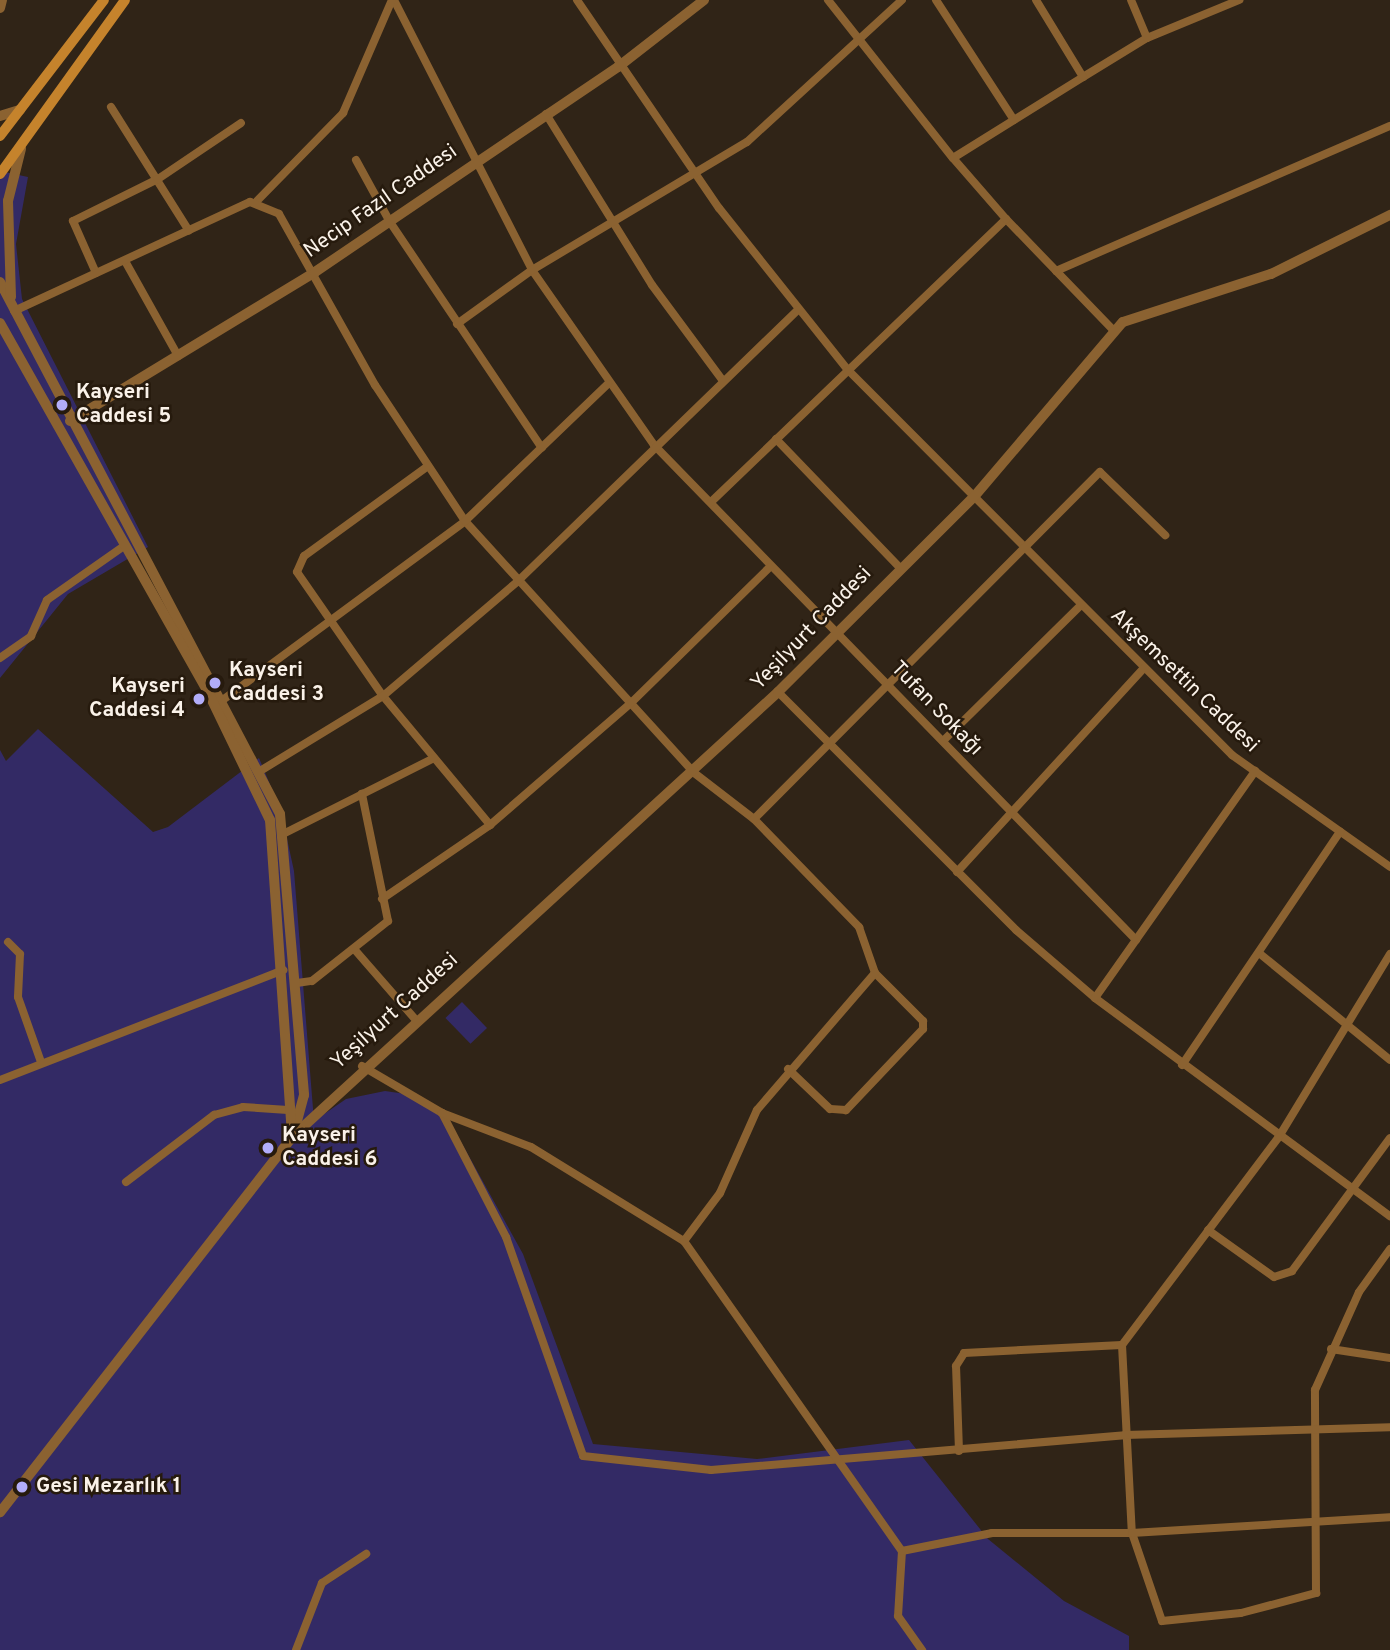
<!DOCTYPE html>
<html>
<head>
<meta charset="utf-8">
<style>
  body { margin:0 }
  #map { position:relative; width:1390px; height:1650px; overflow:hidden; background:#302417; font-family:Overpass,sans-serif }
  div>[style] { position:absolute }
  .green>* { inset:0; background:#332a65; transform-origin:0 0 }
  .minor>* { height:8px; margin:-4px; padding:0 4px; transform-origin:4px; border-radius:4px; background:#8b6231 }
  .tertiary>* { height:10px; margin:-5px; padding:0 5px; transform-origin:5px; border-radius:5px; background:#8b6231 }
  .secondary>* { height:10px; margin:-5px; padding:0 5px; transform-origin:5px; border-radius:5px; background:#c5832c }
  .dots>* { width:19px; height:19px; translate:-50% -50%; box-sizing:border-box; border:4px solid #261a0d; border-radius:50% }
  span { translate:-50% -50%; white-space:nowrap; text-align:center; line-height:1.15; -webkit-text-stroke:5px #261a0d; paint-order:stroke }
  .street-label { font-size:21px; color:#faf2e9 }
  .poi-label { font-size:21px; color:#faf2e9; font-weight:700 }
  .left { translate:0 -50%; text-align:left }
  .right { translate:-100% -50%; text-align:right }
</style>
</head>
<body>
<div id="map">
  <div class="green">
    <div style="clip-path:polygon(0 171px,28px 177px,16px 244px,22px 299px,148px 547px,68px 594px,0 678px)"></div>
    <div style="clip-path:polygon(38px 729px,153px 832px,168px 827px,259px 758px,281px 811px,294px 871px,314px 1121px,346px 1099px,385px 1091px,406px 1094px,450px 1122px,523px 1254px,593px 1444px,757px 1459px,909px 1440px,988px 1539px,1064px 1601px,1129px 1636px,1129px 1650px,0 1650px,0 750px,6px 761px)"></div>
    <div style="left:462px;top:1002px;width:36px;height:23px;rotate:46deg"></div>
  </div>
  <div class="minor">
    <div style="left:394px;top:0;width:303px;rotate:62.9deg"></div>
    <div style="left:532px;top:270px;width:213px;rotate:55.1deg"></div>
    <div style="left:654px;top:445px;width:691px;rotate:45.76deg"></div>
    <div style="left:577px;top:0;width:252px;rotate:55.7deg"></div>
    <div style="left:719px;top:208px;width:207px;rotate:51.5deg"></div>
    <div style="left:848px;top:370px;width:544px;rotate:45.07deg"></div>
    <div style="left:1232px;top:755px;width:194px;rotate:35.3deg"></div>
    <div style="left:828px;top:0;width:201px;rotate:51.7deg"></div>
    <div style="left:936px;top:0;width:143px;rotate:57deg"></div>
    <div style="left:1147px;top:38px;width:100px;rotate:-22.4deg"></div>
    <div style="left:1083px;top:77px;width:75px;rotate:-31.4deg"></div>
    <div style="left:1147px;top:38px;width:41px;rotate:-112.8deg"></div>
    <div style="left:111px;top:107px;width:146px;rotate:57.8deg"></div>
    <div style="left:546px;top:114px;width:201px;rotate:58.2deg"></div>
    <div style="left:652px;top:285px;width:119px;rotate:53.5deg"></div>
    <div style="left:356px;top:160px;width:71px;rotate:61.3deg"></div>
    <div style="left:390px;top:222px;width:272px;rotate:56.1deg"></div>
    <div style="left:255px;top:203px;width:126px;rotate:-45.6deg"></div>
    <div style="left:343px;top:113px;width:123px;rotate:-66.6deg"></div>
    <div style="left:1006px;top:219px;width:156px;rotate:46deg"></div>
    <div style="left:125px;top:261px;width:109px;rotate:60.8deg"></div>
    <div style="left:1056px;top:271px;width:364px;rotate:-23.5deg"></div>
    <div style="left:96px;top:273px;width:57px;rotate:-113.9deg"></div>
    <div style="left:73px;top:221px;width:95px;rotate:-26.3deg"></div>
    <div style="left:158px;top:179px;width:100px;rotate:-34deg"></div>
    <div style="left:14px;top:311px;width:260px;rotate:-24.8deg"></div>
    <div style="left:250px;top:202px;width:31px;rotate:22deg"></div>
    <div style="left:279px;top:214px;width:196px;rotate:60.7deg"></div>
    <div style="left:375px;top:385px;width:163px;rotate:56.5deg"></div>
    <div style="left:465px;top:521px;width:339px;rotate:47.7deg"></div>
    <div style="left:693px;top:772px;width:77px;rotate:37.6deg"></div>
    <div style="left:754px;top:819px;width:151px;rotate:45.8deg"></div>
    <div style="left:859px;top:927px;width:49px;rotate:70.8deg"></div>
    <div style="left:875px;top:973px;width:68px;rotate:45deg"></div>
    <div style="left:923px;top:1021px;width:8px;rotate:90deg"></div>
    <div style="left:923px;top:1029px;width:112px;rotate:133.5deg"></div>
    <div style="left:846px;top:1110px;width:16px;rotate:-176deg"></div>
    <div style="left:830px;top:1109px;width:58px;rotate:-136.4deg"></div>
    <div style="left:457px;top:324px;width:92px;rotate:-35.8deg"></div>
    <div style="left:532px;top:270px;width:250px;rotate:-30.8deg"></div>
    <div style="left:747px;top:142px;width:210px;rotate:-42.5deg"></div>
    <div style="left:776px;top:439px;width:178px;rotate:46.1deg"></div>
    <div style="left:428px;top:466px;width:153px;rotate:144deg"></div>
    <div style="left:304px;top:556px;width:17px;rotate:114deg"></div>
    <div style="left:297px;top:572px;width:151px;rotate:55.3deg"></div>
    <div style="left:383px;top:696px;width:168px;rotate:50.3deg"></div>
    <div style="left:711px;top:502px;width:409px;rotate:-43.8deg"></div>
    <div style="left:1006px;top:219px;width:81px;rotate:-131deg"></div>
    <div style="left:953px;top:158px;width:153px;rotate:-31.9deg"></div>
    <div style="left:1083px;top:77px;width:90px;rotate:-121.4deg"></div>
    <div style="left:0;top:658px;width:38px;rotate:-35deg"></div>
    <div style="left:31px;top:636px;width:39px;rotate:-66deg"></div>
    <div style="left:47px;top:600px;width:94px;rotate:-35deg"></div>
    <div style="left:778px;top:692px;width:337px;rotate:45deg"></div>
    <div style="left:1016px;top:930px;width:104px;rotate:40.7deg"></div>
    <div style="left:1095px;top:998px;width:367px;rotate:36.5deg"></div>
    <div style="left:224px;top:699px;width:300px;rotate:-36.4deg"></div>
    <div style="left:465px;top:521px;width:198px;rotate:-43.8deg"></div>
    <div style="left:943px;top:741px;width:194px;rotate:-44.6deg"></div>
    <div style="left:260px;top:771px;width:144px;rotate:-31.4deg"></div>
    <div style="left:383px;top:696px;width:176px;rotate:-40.4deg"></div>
    <div style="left:517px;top:582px;width:390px;rotate:-44.1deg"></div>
    <div style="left:754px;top:819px;width:490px;rotate:-45.1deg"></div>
    <div style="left:1100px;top:472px;width:91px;rotate:44.1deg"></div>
    <div style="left:283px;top:834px;width:169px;rotate:-26.7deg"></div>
    <div style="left:957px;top:872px;width:277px;rotate:-47.5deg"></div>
    <div style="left:382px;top:899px;width:131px;rotate:-34.4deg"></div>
    <div style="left:490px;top:825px;width:188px;rotate:-40.9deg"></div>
    <div style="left:632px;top:702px;width:192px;rotate:-44.4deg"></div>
    <div style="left:8px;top:942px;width:17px;rotate:45deg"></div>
    <div style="left:20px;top:954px;width:43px;rotate:92.7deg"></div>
    <div style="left:18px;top:997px;width:69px;rotate:70.5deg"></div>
    <div style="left:355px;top:950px;width:91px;rotate:49deg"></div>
    <div style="left:1259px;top:953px;width:169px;rotate:39.2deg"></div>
    <div style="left:1390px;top:954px;width:215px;rotate:121.3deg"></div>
    <div style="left:1278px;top:1138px;width:259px;rotate:127deg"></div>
    <div style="left:1122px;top:1345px;width:188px;rotate:87deg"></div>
    <div style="left:1132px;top:1533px;width:93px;rotate:71.2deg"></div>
    <div style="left:1162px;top:1621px;width:79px;rotate:-5.8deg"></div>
    <div style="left:1241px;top:1613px;width:78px;rotate:-14.9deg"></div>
    <div style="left:1316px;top:1593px;width:203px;rotate:-90.3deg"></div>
    <div style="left:1315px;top:1390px;width:107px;rotate:-65.8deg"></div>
    <div style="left:1359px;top:1292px;width:53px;rotate:-54.2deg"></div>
    <div style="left:297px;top:983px;width:15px;rotate:-8deg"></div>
    <div style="left:312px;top:981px;width:97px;rotate:-38.3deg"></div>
    <div style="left:388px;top:921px;width:130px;rotate:-101.6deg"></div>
    <div style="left:1095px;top:998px;width:278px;rotate:-54.8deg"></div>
    <div style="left:1182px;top:1065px;width:282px;rotate:-55.9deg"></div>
    <div style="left:362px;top:1066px;width:93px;rotate:30.4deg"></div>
    <div style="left:442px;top:1113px;width:140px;rotate:62.7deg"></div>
    <div style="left:506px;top:1237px;width:232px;rotate:70.6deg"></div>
    <div style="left:583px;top:1456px;width:129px;rotate:6.2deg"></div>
    <div style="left:711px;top:1470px;width:415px;rotate:-4.8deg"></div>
    <div style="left:1125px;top:1435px;width:265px;rotate:-1.7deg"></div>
    <div style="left:0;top:1080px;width:304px;rotate:-21.2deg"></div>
    <div style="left:442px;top:1113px;width:95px;rotate:20.9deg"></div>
    <div style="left:531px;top:1147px;width:180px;rotate:31.6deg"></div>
    <div style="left:684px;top:1241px;width:379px;rotate:54.9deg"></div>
    <div style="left:902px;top:1551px;width:65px;rotate:93.5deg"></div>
    <div style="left:898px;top:1616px;width:42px;rotate:54.8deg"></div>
    <div style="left:126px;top:1182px;width:111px;rotate:-37.3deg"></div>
    <div style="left:214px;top:1115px;width:30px;rotate:-15deg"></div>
    <div style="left:243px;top:1107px;width:45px;rotate:3.8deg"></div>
    <div style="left:1208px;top:1230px;width:81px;rotate:35.5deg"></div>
    <div style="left:1274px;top:1277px;width:19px;rotate:-18deg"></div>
    <div style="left:1292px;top:1271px;width:165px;rotate:-53.6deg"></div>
    <div style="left:684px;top:1241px;width:60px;rotate:-53.1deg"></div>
    <div style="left:720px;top:1193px;width:91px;rotate:-66deg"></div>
    <div style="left:757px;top:1110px;width:181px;rotate:-49.3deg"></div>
    <div style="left:1331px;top:1349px;width:60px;rotate:8.7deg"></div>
    <div style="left:959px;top:1451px;width:85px;rotate:-92deg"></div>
    <div style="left:956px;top:1366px;width:15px;rotate:-58deg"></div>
    <div style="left:964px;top:1353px;width:158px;rotate:-2.9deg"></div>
    <div style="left:902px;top:1551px;width:92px;rotate:-11.3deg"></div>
    <div style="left:992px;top:1533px;width:140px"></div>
    <div style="left:1132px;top:1533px;width:258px;rotate:-3.5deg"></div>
    <div style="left:296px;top:1650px;width:72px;rotate:-68.8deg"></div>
    <div style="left:322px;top:1583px;width:53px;rotate:-33.4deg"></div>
  </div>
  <div class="tertiary">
    <div style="left:0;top:8px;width:8px;rotate:-76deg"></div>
    <div style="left:0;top:116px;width:21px;rotate:-17deg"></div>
    <div style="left:0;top:282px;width:601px;rotate:62.24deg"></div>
    <div style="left:280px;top:814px;width:282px;rotate:85.1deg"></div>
    <div style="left:304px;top:1095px;width:42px;rotate:105deg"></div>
    <div style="left:293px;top:1136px;width:477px;rotate:127.9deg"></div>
    <div style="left:11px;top:297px;width:96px;rotate:-91.8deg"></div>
    <div style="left:8px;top:201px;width:54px;rotate:-76deg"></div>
    <div style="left:0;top:323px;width:426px;rotate:60.6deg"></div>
    <div style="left:209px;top:694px;width:140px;rotate:64.2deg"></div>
    <div style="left:270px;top:820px;width:313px;rotate:86deg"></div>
    <div style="left:70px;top:421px;width:287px;rotate:-31.3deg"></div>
    <div style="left:315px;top:272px;width:366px;rotate:-34.1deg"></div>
    <div style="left:618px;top:67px;width:109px;rotate:-37.9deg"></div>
    <div style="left:293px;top:1136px;width:658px;rotate:-42.47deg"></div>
    <div style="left:778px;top:692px;width:275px;rotate:-44.9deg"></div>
    <div style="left:973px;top:498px;width:231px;rotate:-49.6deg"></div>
    <div style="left:1123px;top:322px;width:156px;rotate:-18deg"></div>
    <div style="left:1271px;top:274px;width:133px;rotate:-26.4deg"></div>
  </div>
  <div class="secondary">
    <div style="left:0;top:136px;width:171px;rotate:-52.6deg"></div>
    <div style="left:0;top:174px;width:214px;rotate:-54.3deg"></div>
  </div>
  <div class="dots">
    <div style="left:62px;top:405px;background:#b2adf9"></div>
    <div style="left:215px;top:683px;background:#b2adf9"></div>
    <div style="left:199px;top:699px;background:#b2adf9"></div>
    <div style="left:268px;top:1148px;background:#b2adf9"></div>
    <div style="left:22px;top:1487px;background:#b2adf9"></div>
  </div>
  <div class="street-label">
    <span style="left:381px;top:202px;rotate:-35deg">Necip Fazıl Caddesi</span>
    <span style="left:812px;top:629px;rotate:-46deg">Yeşilyurt Caddesi</span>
    <span style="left:1184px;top:681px;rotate:44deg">Akşemsettin Caddesi</span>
    <span style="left:936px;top:709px;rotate:46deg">Tufan Sokağı</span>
    <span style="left:395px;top:1012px;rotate:-42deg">Yeşilyurt Caddesi</span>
  </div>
  <div class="poi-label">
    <span class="left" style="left:76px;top:405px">Kayseri<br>Caddesi 5</span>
    <span class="left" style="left:229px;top:683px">Kayseri<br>Caddesi 3</span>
    <span class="right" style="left:185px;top:699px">Kayseri<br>Caddesi 4</span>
    <span class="left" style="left:282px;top:1148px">Kayseri<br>Caddesi 6</span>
    <span class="left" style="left:36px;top:1487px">Gesi Mezarlık 1</span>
  </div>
</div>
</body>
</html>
